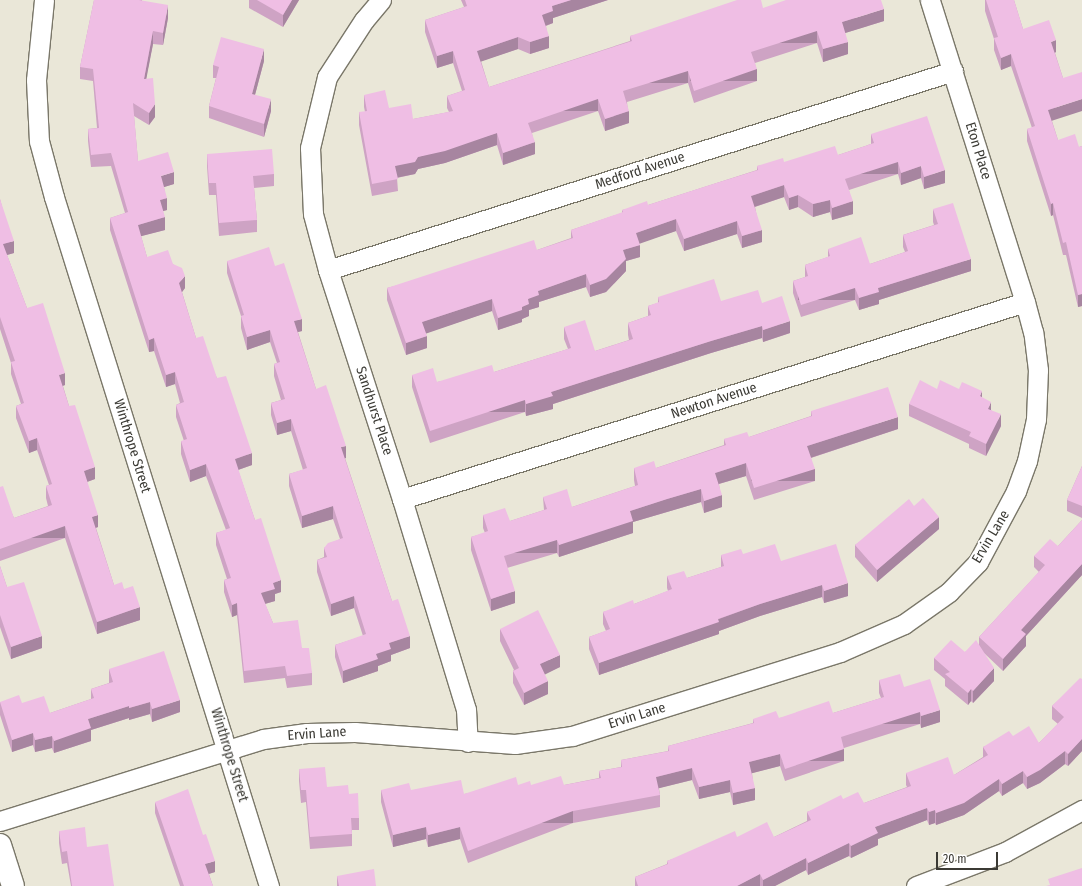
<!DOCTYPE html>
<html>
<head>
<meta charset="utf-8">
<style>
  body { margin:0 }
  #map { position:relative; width:1082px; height:886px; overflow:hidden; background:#eae7d8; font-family:"Fira Sans Condensed",sans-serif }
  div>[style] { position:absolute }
  .roads { filter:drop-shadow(1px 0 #7a7769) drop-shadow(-1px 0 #7a7769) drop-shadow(0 1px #7a7769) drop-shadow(0 -1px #7a7769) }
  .street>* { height:19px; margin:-9.5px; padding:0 9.5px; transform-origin:9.5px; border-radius:9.5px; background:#fff }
  .secondary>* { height:22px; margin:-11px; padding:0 11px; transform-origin:11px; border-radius:11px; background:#fff }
  .wall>* { inset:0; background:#cea3c4 }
  .shaded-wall>* { inset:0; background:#a785a0; transform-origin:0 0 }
  .building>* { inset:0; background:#efbee4 }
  span { translate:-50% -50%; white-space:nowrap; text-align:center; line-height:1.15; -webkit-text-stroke:4px #fff; paint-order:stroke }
  .street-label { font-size:14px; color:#3b3a34 }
  .scale { position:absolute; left:936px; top:852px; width:62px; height:18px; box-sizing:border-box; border:2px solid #3b3a34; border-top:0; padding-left:5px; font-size:12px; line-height:14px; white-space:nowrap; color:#3b3a34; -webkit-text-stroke:3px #fff; paint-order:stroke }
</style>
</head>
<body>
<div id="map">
  <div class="roads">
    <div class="street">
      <div style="left:44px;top:0;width:80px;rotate:95.7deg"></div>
      <div style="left:36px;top:80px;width:61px;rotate:87.2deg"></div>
      <div style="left:39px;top:141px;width:58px;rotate:75deg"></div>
      <div style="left:54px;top:197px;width:722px;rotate:72.67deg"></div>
      <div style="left:381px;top:0;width:26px;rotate:130deg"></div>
      <div style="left:364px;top:20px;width:68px;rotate:123deg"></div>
      <div style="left:327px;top:77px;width:73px;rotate:103.5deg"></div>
      <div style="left:310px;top:148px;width:66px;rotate:87.4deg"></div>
      <div style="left:313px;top:214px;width:58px;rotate:75deg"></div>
      <div style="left:328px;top:270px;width:241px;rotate:72.1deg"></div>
      <div style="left:402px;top:499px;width:220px;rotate:73.1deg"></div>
      <div style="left:466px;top:709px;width:33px;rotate:87deg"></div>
      <div style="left:328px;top:270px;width:656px;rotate:-17.66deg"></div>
      <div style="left:402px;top:499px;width:653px;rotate:-17.55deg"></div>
      <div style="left:0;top:821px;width:275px;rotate:-17.3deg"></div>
      <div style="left:263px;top:739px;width:44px;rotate:-7.8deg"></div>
      <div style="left:307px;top:733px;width:48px;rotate:-1.2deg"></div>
      <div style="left:355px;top:732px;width:160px;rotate:4.3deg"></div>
      <div style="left:515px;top:744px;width:58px;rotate:-8deg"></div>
      <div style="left:572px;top:736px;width:281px;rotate:-17.4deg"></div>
      <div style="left:840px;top:652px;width:70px;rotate:-23.6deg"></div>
      <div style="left:904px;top:624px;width:55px;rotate:-35.4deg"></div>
      <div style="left:949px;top:592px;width:42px;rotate:-46deg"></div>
      <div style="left:978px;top:562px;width:81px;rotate:-61.8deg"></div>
      <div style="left:1016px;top:491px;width:32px;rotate:-70deg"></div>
      <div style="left:1027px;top:461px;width:43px;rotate:-77.9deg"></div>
      <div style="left:1036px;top:419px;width:49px;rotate:-87.7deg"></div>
      <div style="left:1038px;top:370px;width:38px;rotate:-97deg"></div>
      <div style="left:1033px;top:332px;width:31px;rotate:-105deg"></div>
      <div style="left:1025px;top:302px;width:317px;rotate:-107.5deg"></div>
      <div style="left:916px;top:886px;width:95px;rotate:-20.9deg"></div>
      <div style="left:1005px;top:852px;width:88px;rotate:-28.6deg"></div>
    </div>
    <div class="secondary">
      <div style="left:0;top:845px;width:43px;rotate:72.4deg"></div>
    </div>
  </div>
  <div class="wall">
    <div style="clip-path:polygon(94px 0,142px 0,142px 1px,168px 18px,163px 45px,153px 44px,146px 78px,155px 117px,149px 125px,134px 116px,138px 161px,174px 184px,164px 187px,167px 210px,163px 211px,165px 230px,141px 236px,147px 257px,173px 264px,185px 288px,182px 292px,196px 338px,217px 378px,252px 465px,238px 470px,255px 520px,281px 592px,275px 594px,275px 601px,265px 604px,273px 623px,302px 648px,312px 673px,312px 685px,287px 688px,285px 678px,244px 683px,237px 615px,232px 617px,224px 592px,224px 580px,227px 579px,216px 545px,216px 533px,226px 530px,206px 476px,190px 482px,181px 454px,181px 441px,184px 441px,176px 417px,176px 405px,180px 403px,175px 384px,166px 387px,154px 351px,149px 352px,110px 230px,110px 218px,125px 213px,111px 166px,91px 167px,88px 141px,88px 129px,97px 128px,93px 81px,80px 79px,80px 67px)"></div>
    <div style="clip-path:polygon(249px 0,299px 0,283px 27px,249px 8px)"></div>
    <div style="clip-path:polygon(461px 0,608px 0,553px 18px,553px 23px,546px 26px,549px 48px,530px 54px,518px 49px,481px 61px,489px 87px,630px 41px,630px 36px,763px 8px,884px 21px,845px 33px,848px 54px,823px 62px,817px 43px,755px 63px,757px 81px,694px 103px,688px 83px,627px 102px,629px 123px,605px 131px,598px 111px,532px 133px,535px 154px,503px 165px,497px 145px,445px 163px,418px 169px,415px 174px,397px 178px,398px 191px,372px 196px,359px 125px,359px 112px,365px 112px,364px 107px,364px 95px,389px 108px,413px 119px,449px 112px,447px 108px,447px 96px,462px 91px,453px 63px,437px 68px,425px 32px,425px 20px,464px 7px)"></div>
    <div style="clip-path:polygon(985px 0,1014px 0,1023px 29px,1056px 52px,1055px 53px,1063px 78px,1052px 121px,1058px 140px,1079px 147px,1082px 146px,1082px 306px,1078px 307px,1066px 255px,1063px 255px,1053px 215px,1051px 216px,1027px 141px,1027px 129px,1032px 128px,1011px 66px,1001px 70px,994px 50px,994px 39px,985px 11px)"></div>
    <div style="clip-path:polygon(264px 61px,255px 95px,271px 111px,264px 137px,209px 118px,209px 106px,216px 78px,213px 78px,213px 65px)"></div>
    <div style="clip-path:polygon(871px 134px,945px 183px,924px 189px,921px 178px,901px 185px,898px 174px,849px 190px,853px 214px,832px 220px,830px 212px,813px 217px,798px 207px,789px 210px,784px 197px,755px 207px,762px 242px,742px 248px,737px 234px,684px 251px,676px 231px,639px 243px,640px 257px,626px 261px,626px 271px,606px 292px,590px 297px,586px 287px,539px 302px,539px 307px,529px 310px,529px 316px,522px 319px,522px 322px,498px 330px,492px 311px,426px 333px,427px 348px,406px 355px,387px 300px,387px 288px,537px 250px,571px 238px,571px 230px,622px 213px,622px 210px,648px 205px,757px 170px,757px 166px,838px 155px,871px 144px)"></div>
    <div style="clip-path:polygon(207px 154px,274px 174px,274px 186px,254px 188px,257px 220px,257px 232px,219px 236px,216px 195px,209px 195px,207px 166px)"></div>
    <div style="clip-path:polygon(0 199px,14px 253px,7px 255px,27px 308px,65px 385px,63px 386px,69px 406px,95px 479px,87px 482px,98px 527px,96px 528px,114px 585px,124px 589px,140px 620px,97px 634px,65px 538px,0 561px,0 487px,14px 518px,48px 506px,46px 498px,46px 486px,49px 485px,37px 450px,29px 453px,16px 418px,16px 406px,21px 404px,11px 374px,11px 363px,0 329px)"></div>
    <div style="clip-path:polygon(933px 209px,971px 271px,879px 300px,879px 304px,859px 310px,855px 300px,801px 317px,793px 293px,793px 281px,805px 277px,805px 265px,828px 257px,828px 249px,870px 264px,905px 252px,903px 247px,903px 235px,934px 225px,933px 222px)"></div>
    <div style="clip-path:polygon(227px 261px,275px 266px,302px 331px,298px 332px,316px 389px,346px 458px,345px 458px,392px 601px,410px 648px,391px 655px,391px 661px,378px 666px,378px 671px,343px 683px,335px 657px,335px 645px,363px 636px,354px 608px,331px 616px,317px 572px,317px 560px,324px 557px,324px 548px,340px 539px,333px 519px,302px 528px,289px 486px,289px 474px,303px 470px,291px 431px,277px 435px,271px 415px,271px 403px,281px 400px,274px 376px,274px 364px,277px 363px,270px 342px,247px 350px,241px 328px,241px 316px,227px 273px)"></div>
    <div style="clip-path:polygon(658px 297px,721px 301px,762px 303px,790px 333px,763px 342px,762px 338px,711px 353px,553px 404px,553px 409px,526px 416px,525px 412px,430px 443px,412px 387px,412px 375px,437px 382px,494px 372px,568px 349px,564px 339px,564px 327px,595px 351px,629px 340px,628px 335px,628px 323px,648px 316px,648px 306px,658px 303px)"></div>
    <div style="clip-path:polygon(937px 389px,959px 389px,982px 398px,991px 410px,1001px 426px,986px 456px,969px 448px,969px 444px,909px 416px,909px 404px)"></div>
    <div style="clip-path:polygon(811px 411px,898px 429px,811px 458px,815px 481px,754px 500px,746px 476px,719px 484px,722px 507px,704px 513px,701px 502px,633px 522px,633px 533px,559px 557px,557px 553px,507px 568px,515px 603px,491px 611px,471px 550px,471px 537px,485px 533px,483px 528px,483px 515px,510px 521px,544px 510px,543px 497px,572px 507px,635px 486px,634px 480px,634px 468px,656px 468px,724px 445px,724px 439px,749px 437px,811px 416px)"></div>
    <div style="clip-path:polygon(1082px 466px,1082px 518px,1067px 511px,1067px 500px)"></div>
    <div style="clip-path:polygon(914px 506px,939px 529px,877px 582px,855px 557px,855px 545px)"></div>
    <div style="clip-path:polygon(1082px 520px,1082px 575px,1026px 636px,1026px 646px,1003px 671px,984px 653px,994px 681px,973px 703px,971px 701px,968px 705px,945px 686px,945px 679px,934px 670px,934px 658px,965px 652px,979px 645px,979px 637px,1039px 572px,1034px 567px,1034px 556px,1058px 546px)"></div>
    <div style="clip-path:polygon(743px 554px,781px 561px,848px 596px,824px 603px,822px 597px,760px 616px,719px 631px,719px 634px,599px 675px,589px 649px,589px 637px,606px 631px,603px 624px,603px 612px,634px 604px,668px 591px,667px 588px,667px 576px,687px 578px,721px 567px,721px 555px)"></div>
    <div style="clip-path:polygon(0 566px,7px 587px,42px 648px,11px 659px,0 627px)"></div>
    <div style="clip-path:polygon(500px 629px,560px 667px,544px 674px,548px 694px,524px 705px,513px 683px,513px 671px,514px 670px,500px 641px)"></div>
    <div style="clip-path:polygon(109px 669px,180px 712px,152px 722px,150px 714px,129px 720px,129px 718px,91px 730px,91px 741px,54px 753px,52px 748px,35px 752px,33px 745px,12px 752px,0 715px,0 702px,22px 703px,50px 713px,91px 699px,91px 689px,109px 683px)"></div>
    <div style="clip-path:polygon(1082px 679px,1082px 751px,1068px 766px,1065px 764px,1040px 783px,1027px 789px,1023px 783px,1002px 796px,999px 791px,964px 815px,936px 825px,935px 823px,929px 825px,927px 820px,878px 839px,878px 845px,851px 858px,849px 856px,808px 875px,806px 870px,775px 886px,635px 886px,635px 877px,667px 864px,667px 861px,737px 837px,774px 837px,807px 821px,807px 812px,843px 799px,864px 803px,907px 787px,906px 785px,906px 773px,954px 775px,983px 757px,983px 747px,1013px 736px,1039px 743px,1058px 724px,1052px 719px,1052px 706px)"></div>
    <div style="clip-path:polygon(879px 680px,904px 687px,940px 722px,921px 728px,920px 724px,844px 748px,844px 761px,785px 781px,780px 766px,752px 773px,755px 800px,733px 805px,730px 792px,699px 799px,692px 780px,659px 788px,660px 795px,660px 807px,573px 823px,468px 863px,460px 839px,428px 847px,426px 839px,393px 847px,381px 802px,381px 790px,411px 790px,464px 794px,518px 785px,564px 785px,599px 778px,599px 771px,621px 767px,621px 760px,668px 751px,668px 746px,753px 723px,753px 719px,779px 718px,833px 713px,881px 698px,879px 693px)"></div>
    <div style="clip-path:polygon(299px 769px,327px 787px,349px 794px,359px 818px,359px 830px,352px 830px,352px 846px,310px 849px,306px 802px,301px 803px,299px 781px)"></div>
    <div style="clip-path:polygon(155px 802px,215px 872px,209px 874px,213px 886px,180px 886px,155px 813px)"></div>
    <div style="clip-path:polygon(59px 831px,87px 847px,114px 886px,71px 886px,67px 863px,62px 864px,59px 843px)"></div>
    <div style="clip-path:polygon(337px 876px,376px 886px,337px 886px)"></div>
  </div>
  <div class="shaded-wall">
    <div style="clip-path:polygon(292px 0,299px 0,283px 27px,283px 15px)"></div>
    <div style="clip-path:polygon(571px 0,608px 0,553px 18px,553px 23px,542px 27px,542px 15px,552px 6px)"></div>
    <div style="clip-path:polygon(168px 5px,168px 18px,163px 45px,163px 33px)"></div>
    <div style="clip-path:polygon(884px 9px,884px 21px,842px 34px,842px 22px)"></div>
    <div style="clip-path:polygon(153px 31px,153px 44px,144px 91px,144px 79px)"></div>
    <div style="left:817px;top:31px;width:12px;height:69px;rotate:90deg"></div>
    <div style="clip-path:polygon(549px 36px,549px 48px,530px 54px,530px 42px)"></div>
    <div style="clip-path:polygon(518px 37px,518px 49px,477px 63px,477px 51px)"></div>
    <div style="clip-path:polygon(1056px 40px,1056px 52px,1051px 54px,1051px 42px)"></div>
    <div style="clip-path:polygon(848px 42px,848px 54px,823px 62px,823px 49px)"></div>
    <div style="clip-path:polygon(264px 49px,264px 61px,252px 106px,252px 94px)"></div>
    <div style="clip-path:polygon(453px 51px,453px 63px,437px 68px,437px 56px)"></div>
    <div style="clip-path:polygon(1011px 54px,1011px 66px,1001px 70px,1001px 58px)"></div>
    <div style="left:757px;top:69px;width:12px;height:67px;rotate:90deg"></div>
    <div style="left:688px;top:71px;width:12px;height:68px;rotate:90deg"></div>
    <div style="clip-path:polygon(271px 99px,271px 111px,264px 137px,264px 124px)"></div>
    <div style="left:598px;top:99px;width:12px;height:74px;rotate:90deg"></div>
    <div style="clip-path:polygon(1082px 99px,1082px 111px,1048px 122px,1048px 110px)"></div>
    <div style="clip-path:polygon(155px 104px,155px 117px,149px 125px,149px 113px)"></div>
    <div style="clip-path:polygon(629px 111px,629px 123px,605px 131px,605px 119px)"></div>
    <div style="clip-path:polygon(497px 133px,497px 145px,445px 163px,418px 169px,415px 174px,395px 178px,395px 166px,418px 157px)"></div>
    <div style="clip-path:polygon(535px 142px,535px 154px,503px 165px,503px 153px)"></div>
    <div style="left:898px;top:162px;width:12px;height:56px;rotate:90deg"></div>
    <div style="clip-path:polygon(921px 166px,921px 178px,901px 185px,901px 173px)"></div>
    <div style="clip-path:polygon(945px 170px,945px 183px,924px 189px,924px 177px)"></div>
    <div style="clip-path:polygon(174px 172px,174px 184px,161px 188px,161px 176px)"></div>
    <div style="clip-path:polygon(784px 185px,784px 197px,751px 208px,751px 196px)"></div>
    <div style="clip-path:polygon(798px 195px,798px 207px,789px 210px,789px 198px)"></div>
    <div style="clip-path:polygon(167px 198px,167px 210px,160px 212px,160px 200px)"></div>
    <div style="clip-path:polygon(830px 200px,830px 212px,813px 217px,813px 204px)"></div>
    <div style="clip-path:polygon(853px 201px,853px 214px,832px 220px,832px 208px)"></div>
    <div style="clip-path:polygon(1053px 203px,1053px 215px,1051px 216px,1051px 204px)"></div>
    <div style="clip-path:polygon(165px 217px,165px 230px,138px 237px,138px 225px)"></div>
    <div style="clip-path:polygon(676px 219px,676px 231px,636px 245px,636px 233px)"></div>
    <div style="clip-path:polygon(737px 221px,737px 234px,684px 251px,684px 239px)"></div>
    <div style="clip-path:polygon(762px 230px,762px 242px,742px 248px,742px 236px)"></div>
    <div style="clip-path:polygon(14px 241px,14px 253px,3px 256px,3px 244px)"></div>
    <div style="clip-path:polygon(640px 245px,640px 257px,626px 261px,626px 271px,606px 292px,590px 297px,590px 285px,623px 250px)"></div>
    <div style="clip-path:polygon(971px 259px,971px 271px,879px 300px,879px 304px,859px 310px,859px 298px,878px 288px)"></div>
    <div style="clip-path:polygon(586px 274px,586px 287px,539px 302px,539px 307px,529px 310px,529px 316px,522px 319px,522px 322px,498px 330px,498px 318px,522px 307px,528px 299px,538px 291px)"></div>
    <div style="clip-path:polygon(185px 276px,185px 288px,179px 296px,179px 283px)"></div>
    <div style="left:855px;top:288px;width:12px;height:57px;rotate:90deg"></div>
    <div style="clip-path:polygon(1082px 294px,1082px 306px,1078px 307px,1078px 295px)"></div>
    <div style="clip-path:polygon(492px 299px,492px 311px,422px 335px,422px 322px)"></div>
    <div style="clip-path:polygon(302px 319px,302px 331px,294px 333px,294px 321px)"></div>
    <div style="clip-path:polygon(790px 321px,790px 333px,763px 342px,763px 330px)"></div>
    <div style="clip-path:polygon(762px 326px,762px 338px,711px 353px,553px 404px,553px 409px,526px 416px,526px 404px,551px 392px,711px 341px)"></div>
    <div style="clip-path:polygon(270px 330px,270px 342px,247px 350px,247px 337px)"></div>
    <div style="clip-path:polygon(427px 336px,427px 348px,406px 355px,406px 343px)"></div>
    <div style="clip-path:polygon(154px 338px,154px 351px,149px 352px,149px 340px)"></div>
    <div style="clip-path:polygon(175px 372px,175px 384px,166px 387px,166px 375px)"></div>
    <div style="clip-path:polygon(65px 373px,65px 385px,59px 387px,59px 375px)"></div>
    <div style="clip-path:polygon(982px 391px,982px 403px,980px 396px)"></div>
    <div style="left:525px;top:400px;width:12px;height:100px;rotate:90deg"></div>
    <div style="clip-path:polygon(991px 402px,991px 414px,988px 409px)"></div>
    <div style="clip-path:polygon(1001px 414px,1001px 426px,986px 456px,986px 444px)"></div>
    <div style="clip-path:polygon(898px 417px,898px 429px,807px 459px,807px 446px)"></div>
    <div style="clip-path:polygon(291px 419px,291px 431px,277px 435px,277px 423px)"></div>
    <div style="clip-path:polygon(37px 438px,37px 450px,29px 453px,29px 441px)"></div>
    <div style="clip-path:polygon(346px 446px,346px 458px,341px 460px,341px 447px)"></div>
    <div style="clip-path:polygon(252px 453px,252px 465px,235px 471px,235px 459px)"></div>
    <div style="clip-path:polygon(746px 463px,746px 476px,715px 485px,715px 473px)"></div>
    <div style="clip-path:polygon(206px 464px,206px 476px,190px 482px,190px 470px)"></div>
    <div style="clip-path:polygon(95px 467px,95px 479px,84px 483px,84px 471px)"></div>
    <div style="left:815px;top:469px;width:12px;height:64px;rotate:90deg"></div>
    <div style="clip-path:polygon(701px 489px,701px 502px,633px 522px,633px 533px,559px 557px,559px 545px,630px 511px,667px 499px)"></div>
    <div style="clip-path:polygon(722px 495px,722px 507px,704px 513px,704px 501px)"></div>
    <div style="clip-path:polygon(333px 506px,333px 519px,302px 528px,302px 516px)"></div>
    <div style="clip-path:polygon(98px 515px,98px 527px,92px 529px,92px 517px)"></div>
    <div style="clip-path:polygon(939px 517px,939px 529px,877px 582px,877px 570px)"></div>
    <div style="left:65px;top:526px;width:12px;height:69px;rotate:90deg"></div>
    <div style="left:557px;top:540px;width:13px;height:55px;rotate:90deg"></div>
    <div style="clip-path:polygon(1082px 564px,1082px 575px,1026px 636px,1026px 646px,1003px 671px,1003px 659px,1021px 630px)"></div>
    <div style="clip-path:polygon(281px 580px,281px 592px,275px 594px,275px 601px,261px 605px,261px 593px,273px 583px)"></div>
    <div style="clip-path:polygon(848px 583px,848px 596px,824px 603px,824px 591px)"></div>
    <div style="clip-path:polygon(822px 585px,822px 597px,760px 616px,719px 631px,719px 634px,599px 675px,599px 663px,760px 604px)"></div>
    <div style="clip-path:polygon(515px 591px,515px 603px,491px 611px,491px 599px)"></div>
    <div style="clip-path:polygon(354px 596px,354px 608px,331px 616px,331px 604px)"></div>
    <div style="clip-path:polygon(237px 603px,237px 615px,232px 617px,232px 605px)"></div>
    <div style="clip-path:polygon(140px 607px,140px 620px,97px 634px,97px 622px)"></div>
    <div style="clip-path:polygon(42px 636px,42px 648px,11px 659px,11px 647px)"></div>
    <div style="clip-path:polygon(410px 636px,410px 648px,391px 655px,391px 661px,378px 666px,378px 671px,343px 683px,343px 671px,376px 654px,389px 643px)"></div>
    <div style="clip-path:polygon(560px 655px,560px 667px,540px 677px,540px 664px)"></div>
    <div style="clip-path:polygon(994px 668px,994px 681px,973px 703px,973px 691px)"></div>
    <div style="clip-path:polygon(548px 681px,548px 694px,524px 705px,524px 693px)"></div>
    <div style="clip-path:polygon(971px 689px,971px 701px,968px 705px,968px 693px)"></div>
    <div style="clip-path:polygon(180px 700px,180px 712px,152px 722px,152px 709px)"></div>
    <div style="clip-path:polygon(150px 702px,150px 714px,129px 720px,129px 708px)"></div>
    <div style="clip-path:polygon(129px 706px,129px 718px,91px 730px,91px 741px,54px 753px,54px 741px,88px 719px)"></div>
    <div style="clip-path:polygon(940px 710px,940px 722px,921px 728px,921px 716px)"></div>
    <div style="left:920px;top:712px;width:12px;height:83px;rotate:90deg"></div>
    <div style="clip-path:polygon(33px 733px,33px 745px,12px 752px,12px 740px)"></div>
    <div style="clip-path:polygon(52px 736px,52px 748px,35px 752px,35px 740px)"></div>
    <div style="clip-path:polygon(1082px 739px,1082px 751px,1068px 766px,1068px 754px)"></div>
    <div style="left:844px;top:749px;width:12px;height:62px;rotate:90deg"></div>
    <div style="clip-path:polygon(1065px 751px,1065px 764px,1040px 783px,1027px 789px,1027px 777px)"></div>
    <div style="clip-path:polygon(780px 754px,780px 766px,749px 774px,749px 762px)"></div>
    <div style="clip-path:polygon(692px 768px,692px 780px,656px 789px,656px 777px)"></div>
    <div style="clip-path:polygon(1023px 771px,1023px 783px,1002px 796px,1002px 784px)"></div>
    <div style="clip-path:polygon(999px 779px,999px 791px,964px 815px,936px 825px,936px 813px)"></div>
    <div style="clip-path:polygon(730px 780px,730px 792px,699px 799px,699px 787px)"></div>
    <div style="clip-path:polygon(755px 788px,755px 800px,733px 805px,733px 793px)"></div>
    <div style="clip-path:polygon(927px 808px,927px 820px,878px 839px,878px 845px,851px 858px,851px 846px,875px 827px)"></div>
    <div style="clip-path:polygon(935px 810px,935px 823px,929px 825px,929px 812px)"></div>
    <div style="left:573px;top:811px;width:12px;height:112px;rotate:90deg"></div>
    <div style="clip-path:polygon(426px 827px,426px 839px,393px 847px,393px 835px)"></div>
    <div style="clip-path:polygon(460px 827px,460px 839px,428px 847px,428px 835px)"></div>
    <div style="clip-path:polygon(849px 843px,849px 856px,808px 875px,808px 863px)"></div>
    <div style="clip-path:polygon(806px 858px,806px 870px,775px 886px,763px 886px,763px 880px)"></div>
    <div style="clip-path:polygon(215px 861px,215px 872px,205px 875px,205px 864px)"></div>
    <div style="clip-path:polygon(760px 874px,760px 886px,737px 886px)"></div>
  </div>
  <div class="building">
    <div style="clip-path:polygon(94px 0,139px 0,168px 5px,163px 33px,153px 31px,144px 79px,153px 78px,155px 104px,149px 113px,133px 103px,138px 161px,168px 152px,174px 172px,161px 176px,167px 198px,160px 200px,165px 217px,138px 225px,147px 257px,168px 250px,173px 264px,182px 268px,185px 276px,179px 283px,196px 338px,203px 336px,217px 378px,226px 376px,252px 453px,235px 459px,255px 520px,261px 518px,281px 580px,273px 583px,275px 589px,261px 593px,273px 623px,298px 620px,302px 648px,309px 648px,312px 673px,287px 676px,285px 666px,244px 671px,237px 603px,232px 605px,224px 580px,231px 578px,216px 533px,230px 528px,206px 464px,190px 470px,181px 441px,187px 439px,176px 405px,184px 402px,175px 372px,166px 375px,154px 338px,149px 340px,110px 218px,128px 212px,111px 153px,91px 155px,88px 129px,99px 128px,93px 69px,80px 67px)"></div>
    <div style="clip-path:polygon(257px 0,292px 0,283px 15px)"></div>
    <div style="clip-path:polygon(465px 0,571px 0,552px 6px,553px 11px,542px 15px,549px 36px,530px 42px,518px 37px,477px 51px,489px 87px,632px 41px,630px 36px,737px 0,761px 0,763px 8px,786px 0,881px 0,884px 9px,842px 22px,848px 42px,823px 49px,817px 31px,751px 52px,757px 69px,694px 91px,688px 71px,623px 91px,629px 111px,605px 119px,598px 99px,528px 123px,535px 142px,503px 153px,497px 133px,445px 151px,418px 157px,415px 162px,395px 166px,398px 179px,372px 184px,359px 112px,367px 111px,364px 95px,385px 90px,389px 108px,411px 104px,413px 119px,453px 111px,447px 96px,465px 90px,453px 51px,437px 56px,425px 20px,467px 6px)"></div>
    <div style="clip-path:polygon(986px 0,1014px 0,1023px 29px,1049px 20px,1056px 40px,1051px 42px,1063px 78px,1082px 72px,1082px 99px,1048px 110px,1058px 140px,1075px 134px,1079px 147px,1082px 146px,1082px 294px,1078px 295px,1066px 242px,1063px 243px,1053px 203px,1051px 204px,1027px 129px,1035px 126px,1011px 54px,1001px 58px,994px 38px,998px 37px)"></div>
    <div style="clip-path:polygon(221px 37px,264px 49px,252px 94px,271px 99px,264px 124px,209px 106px,219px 67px,213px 65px)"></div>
    <div style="clip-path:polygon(927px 116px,945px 170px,924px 177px,921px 166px,901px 173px,898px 162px,845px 179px,853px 201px,832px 208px,830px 200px,813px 204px,798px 195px,789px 198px,784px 185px,751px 196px,762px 230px,742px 236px,737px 221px,684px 239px,676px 219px,636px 233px,640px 245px,623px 250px,626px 259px,606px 279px,590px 285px,586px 274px,538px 291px,539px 295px,528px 299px,529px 304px,522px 307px,522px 310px,498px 318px,492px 299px,422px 322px,427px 336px,406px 343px,387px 288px,534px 240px,537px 250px,573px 238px,571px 230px,623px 212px,622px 210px,647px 201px,648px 205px,710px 185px,758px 170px,757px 166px,783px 158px,784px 162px,835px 146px,838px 155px,874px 143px,871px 134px)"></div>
    <div style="clip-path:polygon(272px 149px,274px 174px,253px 176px,257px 220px,219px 223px,216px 183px,209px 183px,207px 154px)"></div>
    <div style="clip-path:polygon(0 199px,14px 241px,3px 244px,27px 308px,43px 303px,65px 373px,59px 375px,69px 406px,75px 405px,95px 467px,84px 471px,98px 515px,92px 517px,114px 585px,122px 582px,124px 589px,133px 586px,140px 607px,97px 622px,65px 526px,0 549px,0 487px,3px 486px,14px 518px,52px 505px,46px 486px,52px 484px,37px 438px,29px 441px,16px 406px,24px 403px,11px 362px,15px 361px,0 317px)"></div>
    <div style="clip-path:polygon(953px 203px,971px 259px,878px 288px,879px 292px,859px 298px,855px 288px,801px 305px,793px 281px,808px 276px,805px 265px,830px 256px,828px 249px,861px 237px,870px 264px,908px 251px,903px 235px,938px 224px,933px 209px)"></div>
    <div style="clip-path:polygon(269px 247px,275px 266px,284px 263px,302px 319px,294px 321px,316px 389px,326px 385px,346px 446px,341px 447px,392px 601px,398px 599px,410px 636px,389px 643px,391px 649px,376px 654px,378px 659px,343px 671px,335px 645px,366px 634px,354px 596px,331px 604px,317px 560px,327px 557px,324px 548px,328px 543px,343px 538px,333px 506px,302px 516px,289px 474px,307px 468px,291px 419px,277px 423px,271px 403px,285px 399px,274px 364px,280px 362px,270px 330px,247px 337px,241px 316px,244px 315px,227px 261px)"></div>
    <div style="clip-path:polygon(714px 279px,721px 301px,758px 290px,762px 303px,782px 296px,790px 321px,763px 330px,762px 326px,711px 341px,551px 392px,553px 396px,526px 404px,525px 400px,430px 431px,412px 375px,433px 368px,437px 382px,492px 365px,494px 372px,571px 348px,564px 327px,585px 320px,595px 351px,633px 339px,628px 323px,651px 315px,648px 306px,659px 302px,658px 297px)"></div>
    <div style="clip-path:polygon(920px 380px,937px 389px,940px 380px,959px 389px,962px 382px,982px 391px,980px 396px,991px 402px,988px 409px,1001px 414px,986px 444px,969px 436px,971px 432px,909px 404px)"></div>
    <div style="clip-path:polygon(888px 387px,898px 417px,807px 446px,815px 469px,754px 488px,746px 463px,715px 473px,722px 495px,704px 501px,701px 489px,667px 499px,630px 511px,633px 521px,559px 545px,557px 540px,504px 556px,515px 591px,491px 599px,471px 537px,488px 531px,483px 515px,505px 508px,510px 521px,547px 509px,543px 497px,567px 489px,572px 507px,638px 485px,634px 468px,654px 461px,656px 468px,726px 445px,724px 439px,747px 432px,749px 437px,812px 416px,811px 411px)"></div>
    <div style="clip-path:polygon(1082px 466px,1082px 506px,1067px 500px)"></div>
    <div style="clip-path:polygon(923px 498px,939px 517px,877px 570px,855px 545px,909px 499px,914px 506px)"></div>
    <div style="clip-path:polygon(1082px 520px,1082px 564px,1021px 630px,1026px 634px,1003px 659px,979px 637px,1045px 565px,1034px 556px,1050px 539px,1058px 546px)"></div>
    <div style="clip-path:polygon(775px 544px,781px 561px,836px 544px,848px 583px,824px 591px,822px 585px,760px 604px,718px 619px,719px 622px,599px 663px,589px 637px,610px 629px,603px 612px,633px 600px,634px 604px,672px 589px,667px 576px,684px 571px,687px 578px,724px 566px,721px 555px,741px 549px,743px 554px)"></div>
    <div style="clip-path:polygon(0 566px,7px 587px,24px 582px,42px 636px,11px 647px,0 615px)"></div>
    <div style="clip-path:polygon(538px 610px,560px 655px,540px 664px,548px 681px,524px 693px,513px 671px,519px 668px,500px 629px)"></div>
    <div style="clip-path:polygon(951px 640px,965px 652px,976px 640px,994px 668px,973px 691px,971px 689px,968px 693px,945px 674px,950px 672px,934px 658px)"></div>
    <div style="clip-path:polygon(164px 651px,180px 700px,152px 709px,150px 702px,129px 708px,129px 706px,88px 719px,91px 728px,54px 741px,52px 736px,35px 740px,33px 733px,12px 740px,0 702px,19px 695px,22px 703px,44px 696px,50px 713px,94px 698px,91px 689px,113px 682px,109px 669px)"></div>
    <div style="clip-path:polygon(900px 674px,904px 687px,930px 679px,940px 710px,921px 716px,920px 712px,841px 737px,844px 749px,785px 769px,780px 754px,749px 762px,755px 788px,733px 793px,730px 780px,699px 787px,692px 768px,656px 777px,660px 795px,573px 811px,468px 851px,460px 827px,428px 835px,426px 827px,393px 835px,381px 790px,409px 783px,411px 790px,461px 780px,464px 794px,516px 777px,518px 785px,530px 781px,531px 785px,561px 776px,564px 785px,601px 778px,599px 771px,622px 767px,621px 760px,669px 751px,668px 746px,754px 723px,753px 719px,776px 711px,779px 718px,829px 701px,833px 713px,884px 697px,879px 680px)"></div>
    <div style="clip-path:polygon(1080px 678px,1082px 679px,1082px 739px,1068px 754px,1065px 751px,1040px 770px,1027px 777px,1023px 771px,1002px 784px,999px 779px,964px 803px,936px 813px,935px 810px,929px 812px,927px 808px,875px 827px,878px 833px,851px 846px,849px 843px,808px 863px,806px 858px,763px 880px,760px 874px,737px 886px,638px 886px,635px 877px,668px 864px,667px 861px,735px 831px,737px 837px,767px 822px,774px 837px,811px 820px,807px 812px,841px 795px,843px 799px,858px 792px,864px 803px,911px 786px,906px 773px,948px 757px,954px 775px,988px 755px,983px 747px,1009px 731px,1013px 736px,1029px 726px,1039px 743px,1064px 717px,1052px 706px)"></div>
    <div style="clip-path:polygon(325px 767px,327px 787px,348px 785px,349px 794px,358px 793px,359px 818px,351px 818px,352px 834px,310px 837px,306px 790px,301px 790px,299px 769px)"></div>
    <div style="clip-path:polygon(188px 789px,203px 835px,206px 834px,215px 861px,205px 864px,213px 886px,184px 886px,155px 802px)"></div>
    <div style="clip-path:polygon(85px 827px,87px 847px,108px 844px,114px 886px,72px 886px,67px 851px,62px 852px,59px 831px)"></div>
    <div style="clip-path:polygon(1082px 868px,1082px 886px,1046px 886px,1050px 885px,1048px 879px)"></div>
    <div style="clip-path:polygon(374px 869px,376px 886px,339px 886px,337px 876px)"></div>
  </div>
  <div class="street-label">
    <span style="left:978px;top:151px;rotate:73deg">Eton Place</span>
    <span style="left:640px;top:171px;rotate:-18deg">Medford Avenue</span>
    <span style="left:714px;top:401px;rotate:-18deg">Newton Avenue</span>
    <span style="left:374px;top:411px;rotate:72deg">Sandhurst Place</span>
    <span style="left:132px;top:446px;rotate:73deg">Winthrope Street</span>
    <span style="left:991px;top:537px;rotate:-59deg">Ervin Lane</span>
    <span style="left:637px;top:716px;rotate:-17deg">Ervin Lane</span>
    <span style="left:317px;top:734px;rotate:-4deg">Ervin Lane</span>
    <span style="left:229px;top:755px;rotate:73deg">Winthrope Street</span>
  </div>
  <div class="scale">20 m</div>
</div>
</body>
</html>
